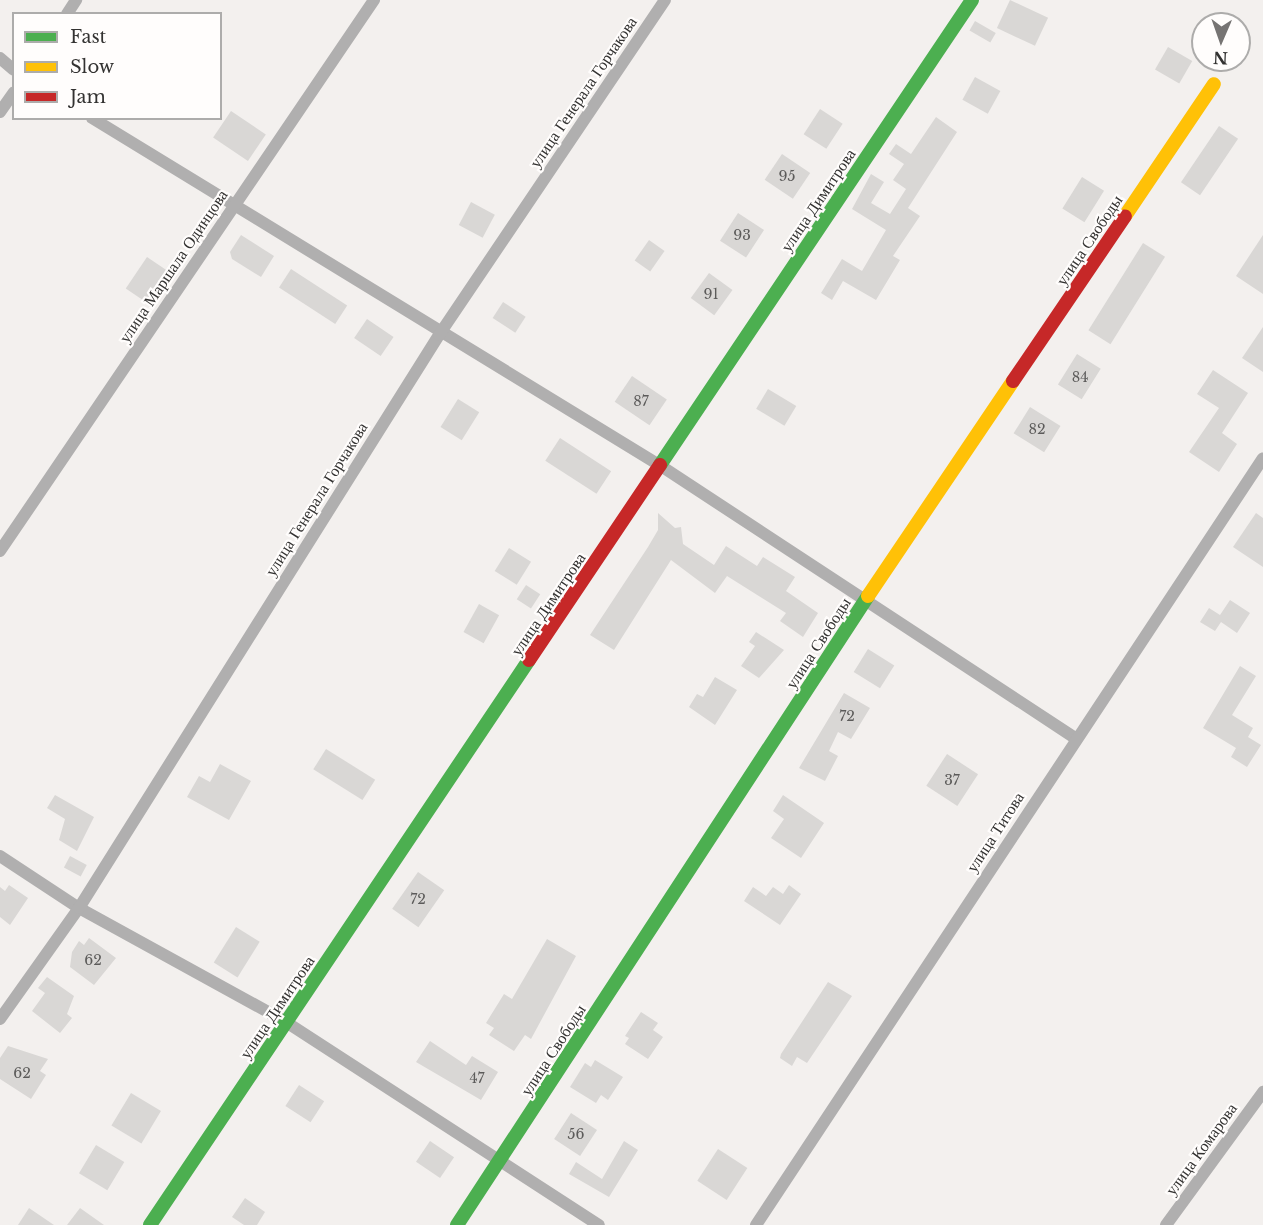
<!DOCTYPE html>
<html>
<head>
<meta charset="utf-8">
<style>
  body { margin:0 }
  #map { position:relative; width:1263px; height:1225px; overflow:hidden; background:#f3f0ee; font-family:"Libre Baskerville",serif }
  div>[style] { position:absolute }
  .building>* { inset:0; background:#d9d7d5; transform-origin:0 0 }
  .street>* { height:12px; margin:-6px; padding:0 6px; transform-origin:6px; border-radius:6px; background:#b0afaf }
  .fast>* { height:14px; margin:-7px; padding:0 7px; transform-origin:7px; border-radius:7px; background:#4caf50 }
  .slow>* { height:14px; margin:-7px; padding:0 7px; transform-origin:7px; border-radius:7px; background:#ffc107 }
  .jam>* { height:14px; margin:-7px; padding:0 7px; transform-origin:7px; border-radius:7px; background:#c62828 }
  span { translate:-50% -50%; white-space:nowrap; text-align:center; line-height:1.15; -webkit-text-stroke:4.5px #fffdfc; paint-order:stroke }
  .number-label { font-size:14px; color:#5c5b5a }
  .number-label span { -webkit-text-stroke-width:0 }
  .street-label { font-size:16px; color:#333231 }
  .legend { position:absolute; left:12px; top:12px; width:210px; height:108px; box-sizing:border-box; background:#fffdfc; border:2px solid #adacab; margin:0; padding:8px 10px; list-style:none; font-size:18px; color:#333231 }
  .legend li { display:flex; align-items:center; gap:12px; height:30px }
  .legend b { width:30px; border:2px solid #adacab }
  .north { position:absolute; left:1191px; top:12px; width:60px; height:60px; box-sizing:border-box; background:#fffdfc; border:2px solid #adacab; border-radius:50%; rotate:182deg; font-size:16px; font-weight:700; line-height:24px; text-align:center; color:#333231 }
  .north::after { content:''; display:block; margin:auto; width:21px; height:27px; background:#767473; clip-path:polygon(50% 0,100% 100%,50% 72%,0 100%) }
</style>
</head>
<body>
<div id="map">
  <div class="building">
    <div style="left:1010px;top:0;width:42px;height:31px;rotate:25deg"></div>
    <div style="left:975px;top:21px;width:24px;height:11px;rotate:30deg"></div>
    <div style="left:1168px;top:47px;width:28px;height:26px;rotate:30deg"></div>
    <div style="left:975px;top:77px;width:29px;height:26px;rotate:29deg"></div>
    <div style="left:820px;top:109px;width:27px;height:30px;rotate:33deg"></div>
    <div style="left:231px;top:111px;width:42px;height:32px;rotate:34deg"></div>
    <div style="clip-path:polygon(936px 117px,957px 132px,908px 208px,920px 216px,893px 256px,900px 260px,876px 300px,843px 281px,832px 300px,821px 293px,842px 259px,862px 271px,886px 230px,852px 209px,871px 174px,884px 182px,871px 203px,890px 214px,906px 189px,893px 180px,904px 164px,889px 154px,896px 144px,911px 154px)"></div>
    <div style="left:1219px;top:126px;width:23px;height:68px;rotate:34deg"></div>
    <div style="left:782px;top:154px;width:34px;height:31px;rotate:34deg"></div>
    <div style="left:1082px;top:177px;width:26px;height:37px;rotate:32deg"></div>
    <div style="left:471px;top:202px;width:27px;height:26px;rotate:28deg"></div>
    <div style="left:738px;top:213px;width:31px;height:33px;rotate:33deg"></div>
    <div style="clip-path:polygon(241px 235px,274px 256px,261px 277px,232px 259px,230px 252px)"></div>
    <div style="clip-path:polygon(1263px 235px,1263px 294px,1236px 276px)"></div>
    <div style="left:649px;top:240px;width:19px;height:25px;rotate:35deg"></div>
    <div style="left:1143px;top:243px;width:26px;height:103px;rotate:32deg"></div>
    <div style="left:147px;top:257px;width:25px;height:38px;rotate:34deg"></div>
    <div style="left:291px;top:269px;width:67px;height:22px;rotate:33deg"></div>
    <div style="left:709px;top:273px;width:29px;height:31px;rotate:36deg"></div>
    <div style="left:503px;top:302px;width:27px;height:19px;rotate:33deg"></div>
    <div style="left:367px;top:319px;width:32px;height:23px;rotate:34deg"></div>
    <div style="clip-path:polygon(1263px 327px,1263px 372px,1242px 358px)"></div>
    <div style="left:1077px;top:354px;width:28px;height:36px;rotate:32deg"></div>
    <div style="clip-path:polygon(1213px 370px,1248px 393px,1222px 433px,1237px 444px,1219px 472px,1189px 452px,1219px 408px,1197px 394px)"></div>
    <div style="left:632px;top:376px;width:42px;height:31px;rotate:34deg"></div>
    <div style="left:768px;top:389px;width:33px;height:23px;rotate:31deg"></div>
    <div style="left:458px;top:399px;width:25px;height:33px;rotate:32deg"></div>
    <div style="left:1030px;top:407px;width:36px;height:31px;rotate:32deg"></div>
    <div style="left:560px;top:438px;width:61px;height:27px;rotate:33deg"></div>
    <div style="clip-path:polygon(658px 513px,675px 528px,681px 527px,683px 544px,714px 565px,726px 546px,757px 566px,763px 557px,795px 577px,786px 591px,818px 613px,803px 637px,780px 621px,786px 613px,727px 576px,715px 593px,671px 560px,614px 650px,590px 635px,648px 547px,658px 530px)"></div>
    <div style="clip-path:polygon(1256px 513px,1263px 518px,1263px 567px,1233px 547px)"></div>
    <div style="left:509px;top:548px;width:26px;height:27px;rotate:32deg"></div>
    <div style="left:526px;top:585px;width:17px;height:17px;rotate:33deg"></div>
    <div style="clip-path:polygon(1230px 600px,1250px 613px,1237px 633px,1221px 622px,1215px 631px,1200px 622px,1209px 608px,1220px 615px)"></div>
    <div style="left:479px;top:604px;width:23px;height:32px;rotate:29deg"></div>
    <div style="clip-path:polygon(756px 632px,784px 650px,759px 678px,741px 666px,755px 646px,749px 642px)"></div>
    <div style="left:868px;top:649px;width:31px;height:27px;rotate:32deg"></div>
    <div style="clip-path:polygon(1240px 666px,1256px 676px,1232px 715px,1253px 728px,1248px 737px,1261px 745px,1247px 767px,1231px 757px,1236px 748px,1203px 728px)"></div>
    <div style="clip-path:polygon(715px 677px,737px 690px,715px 725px,689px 707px,697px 694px,703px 697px)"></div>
    <div style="clip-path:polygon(844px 693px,870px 708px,851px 739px,838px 732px,829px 751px,838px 756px,825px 781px,799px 768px)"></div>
    <div style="left:326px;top:749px;width:58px;height:24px;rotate:32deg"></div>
    <div style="left:947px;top:754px;width:37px;height:38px;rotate:33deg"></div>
    <div style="clip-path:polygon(220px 764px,251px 781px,229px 820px,187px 797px,199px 776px,210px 782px)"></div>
    <div style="clip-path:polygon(55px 795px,94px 817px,77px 851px,59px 840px,65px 819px,47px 808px)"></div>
    <div style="clip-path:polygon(783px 795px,824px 823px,801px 858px,771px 838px,784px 819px,773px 811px)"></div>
    <div style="left:70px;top:856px;width:19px;height:13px;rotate:28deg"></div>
    <div style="left:418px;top:872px;width:32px;height:45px;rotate:35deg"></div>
    <div style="clip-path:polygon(9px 885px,28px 898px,10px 925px,0 917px,0 887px,5px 891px)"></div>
    <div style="clip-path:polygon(789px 885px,801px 894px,780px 925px,744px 901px,753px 887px,766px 896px,773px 887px,783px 894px)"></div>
    <div style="left:236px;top:927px;width:28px;height:42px;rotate:32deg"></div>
    <div style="clip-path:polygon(89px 938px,116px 958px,94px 985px,70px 967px,72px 952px,79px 941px,84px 945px)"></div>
    <div style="clip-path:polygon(547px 939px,576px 956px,531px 1039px,525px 1035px,514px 1051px,489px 1035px,494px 1028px,486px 1023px,504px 994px,512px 999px)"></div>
    <div style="clip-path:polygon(47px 977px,74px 996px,67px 1014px,72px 1018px,60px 1033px,32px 1011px,45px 993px,38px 988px)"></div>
    <div style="clip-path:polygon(828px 982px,852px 996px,807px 1063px,797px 1057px,792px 1066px,780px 1058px,781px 1054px)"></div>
    <div style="clip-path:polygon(641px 1012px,658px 1023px,653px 1030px,663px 1037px,648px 1059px,625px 1044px,629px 1038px,625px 1036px)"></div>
    <div style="clip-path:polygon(430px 1041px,466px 1065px,472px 1056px,498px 1072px,481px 1100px,416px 1062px)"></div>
    <div style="clip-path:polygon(8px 1046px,48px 1059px,40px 1071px,46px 1075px,31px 1099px,0 1079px,0 1058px)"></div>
    <div style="clip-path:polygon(595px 1060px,623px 1077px,608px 1100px,601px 1095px,596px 1103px,570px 1087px,585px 1063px,591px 1067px)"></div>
    <div style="left:299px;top:1085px;width:30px;height:25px;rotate:33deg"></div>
    <div style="left:131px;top:1093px;width:35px;height:38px;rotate:31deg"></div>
    <div style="left:571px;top:1113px;width:31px;height:31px;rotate:33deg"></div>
    <div style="left:430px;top:1141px;width:29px;height:25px;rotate:34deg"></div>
    <div style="clip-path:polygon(624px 1141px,638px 1150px,609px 1197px,569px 1174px,576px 1162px,602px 1179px)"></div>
    <div style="left:96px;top:1145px;width:33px;height:33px;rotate:31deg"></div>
    <div style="left:718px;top:1149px;width:35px;height:38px;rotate:33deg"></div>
    <div style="clip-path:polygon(245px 1198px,265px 1212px,257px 1225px,244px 1225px,232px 1217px)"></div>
    <div style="clip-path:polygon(29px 1208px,54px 1225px,18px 1225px)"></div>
    <div style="clip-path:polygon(80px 1208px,104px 1225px,67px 1225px)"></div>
  </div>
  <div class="street">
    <div style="left:67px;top:14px;width:17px;rotate:-57deg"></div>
    <div style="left:0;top:58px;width:18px;rotate:41deg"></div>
    <div style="left:0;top:112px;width:24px;rotate:-55deg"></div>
    <div style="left:92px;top:118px;width:667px;rotate:31.45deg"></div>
    <div style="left:661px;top:466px;width:497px;rotate:33.3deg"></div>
    <div style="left:0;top:551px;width:666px;rotate:-55.83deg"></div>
    <div style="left:0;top:856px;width:95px;rotate:33.4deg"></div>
    <div style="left:79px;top:908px;width:236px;rotate:28.8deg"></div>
    <div style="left:286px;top:1022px;width:373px;rotate:33deg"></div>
    <div style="left:0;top:1019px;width:136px;rotate:-54.6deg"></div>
    <div style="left:79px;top:908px;width:677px;rotate:-57.86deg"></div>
    <div style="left:439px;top:335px;width:404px;rotate:-56deg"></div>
    <div style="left:756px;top:1225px;width:919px;rotate:-56.53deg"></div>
    <div style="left:1166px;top:1225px;width:165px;rotate:-53.9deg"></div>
  </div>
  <div class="fast">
    <div style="left:660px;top:465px;width:560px;rotate:-56.14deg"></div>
    <div style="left:150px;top:1225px;width:680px;rotate:-56.15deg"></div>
    <div style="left:457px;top:1225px;width:751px;rotate:-56.84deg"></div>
  </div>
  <div class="slow">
    <div style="left:1125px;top:216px;width:159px;rotate:-56deg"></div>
    <div style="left:868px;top:596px;width:259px;rotate:-56deg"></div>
  </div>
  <div class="jam">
    <div style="left:1013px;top:381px;width:199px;rotate:-55.8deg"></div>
    <div style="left:529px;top:660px;width:235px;rotate:-56.1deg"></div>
  </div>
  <div class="number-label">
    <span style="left:787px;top:176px">95</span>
    <span style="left:742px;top:235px">93</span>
    <span style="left:711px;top:294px">91</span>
    <span style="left:1080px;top:377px">84</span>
    <span style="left:641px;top:401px">87</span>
    <span style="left:1037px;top:429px">82</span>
    <span style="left:847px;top:716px">72</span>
    <span style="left:952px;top:780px">37</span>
    <span style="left:418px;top:899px">72</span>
    <span style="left:93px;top:960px">62</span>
    <span style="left:22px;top:1073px">62</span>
    <span style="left:477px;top:1078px">47</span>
    <span style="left:576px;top:1134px">56</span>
  </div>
  <div class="street-label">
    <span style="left:583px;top:92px;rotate:-56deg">улица Генерала Горчакова</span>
    <span style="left:818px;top:200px;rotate:-56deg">улица Димитрова</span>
    <span style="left:1089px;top:240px;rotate:-56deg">улица Свободы</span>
    <span style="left:173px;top:266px;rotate:-56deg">улица Маршала Одинцова</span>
    <span style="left:316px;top:499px;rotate:-58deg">улица Генерала Горчакова</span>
    <span style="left:548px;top:604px;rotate:-56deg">улица Димитрова</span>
    <span style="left:818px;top:643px;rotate:-57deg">улица Свободы</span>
    <span style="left:995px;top:832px;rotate:-57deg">улица Титова</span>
    <span style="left:277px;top:1007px;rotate:-56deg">улица Димитрова</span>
    <span style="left:553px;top:1050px;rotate:-57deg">улица Свободы</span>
    <span style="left:1201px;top:1149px;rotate:-54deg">улица Комарова</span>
  </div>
  <ul class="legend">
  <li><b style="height:8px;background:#4caf50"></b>Fast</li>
  <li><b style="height:8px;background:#ffc107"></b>Slow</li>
  <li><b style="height:8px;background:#c62828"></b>Jam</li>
  </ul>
  <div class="north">N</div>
</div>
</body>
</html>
